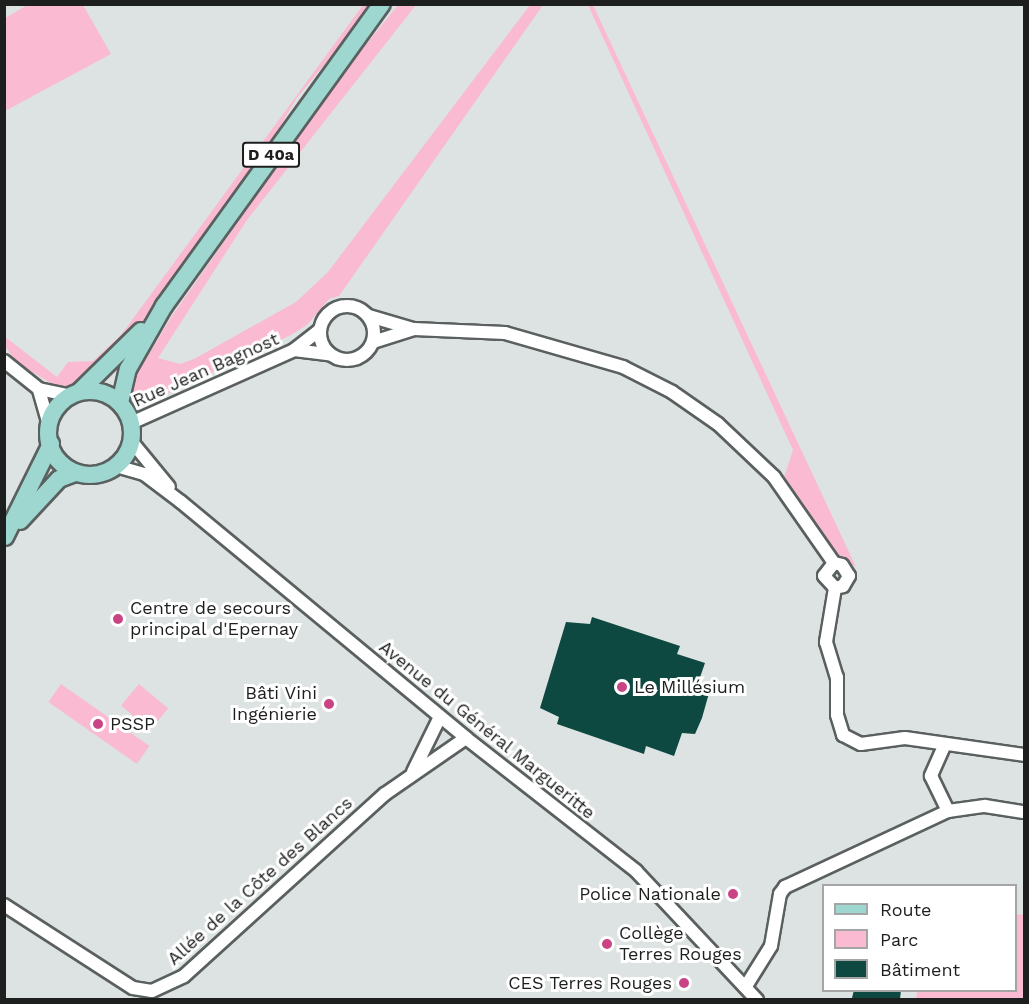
<!DOCTYPE html>
<html>
<head>
<meta charset="utf-8">
<style>
  body { margin:0 }
  #map { position:relative; width:1029px; height:1004px; overflow:hidden; background:#dde3e2; font-family:"Work Sans",sans-serif }
  div>[style] { position:absolute }
  .green>* { inset:0; background:#fabad2; transform-origin:0 0 }
  .building>* { inset:0; background:#0d4841 }
  .roads { filter:drop-shadow(2px 0 #5a605f) drop-shadow(-2px 0 #5a605f) drop-shadow(0 2px #5a605f) drop-shadow(0 -2px #5a605f) }
  .minor>* { height:12px; margin:-6px; padding:0 6px; transform-origin:6px; border-radius:6px; background:#fff }
  .minor>.ring { margin:-6px; padding:0; box-sizing:content-box; background:none; border:12px solid #fff; border-radius:50% }
  .major>* { height:16px; margin:-8px; padding:0 8px; transform-origin:8px; border-radius:8px; background:#9dd7cf }
  .major>.ring { margin:-8px; padding:0; box-sizing:content-box; background:none; border:16px solid #9dd7cf; border-radius:50% }
  .dots>* { width:16px; height:16px; translate:-50% -50%; box-sizing:border-box; border:3px solid #fff; border-radius:50% }
  span { translate:-50% -50%; white-space:nowrap; text-align:center; line-height:1.15; -webkit-text-stroke:6px #fff; paint-order:stroke }
  .shield-label span { padding:2px 4px; background:#fff; border:2px solid; border-radius:4px; -webkit-text-stroke-width:0 }
  .shield-label { font-size:16px; color:#1d1f1e; font-weight:700 }
  .street-label { font-size:18px; color:#1d1f1e }
  .poi-label { font-size:18px; color:#1d1f1e }
  .left { translate:0 -50%; text-align:left }
  .right { translate:-100% -50%; text-align:right }
  .frame { position:absolute; inset:0; border:6px solid #1d1f1e; pointer-events:none }
  .legend { position:absolute; left:822px; top:884px; width:195px; height:108px; box-sizing:border-box; background:#fff; border:2px solid #a5a5a5; margin:0; padding:8px 10px; list-style:none; font-size:18px; color:#1d1f1e }
  .legend li { display:flex; align-items:center; gap:12px; height:30px }
  .legend b { width:30px; border:2px solid #a5a5a5 }
</style>
</head>
<body>
<div id="map">
  <div class="green">
    <div style="clip-path:polygon(29px 4px,83px 5px,111px 54px,5px 111px,5px 18px)"></div>
    <div style="clip-path:polygon(363px 5px,373px 5px,296px 99px,262px 157px,146px 318px,88px 384px,62px 390px,16px 362px,5px 346px,4px 336px,57px 377px,68px 362px,93px 361px,121px 335px)"></div>
    <div style="clip-path:polygon(398px 5px,416px 5px,247px 220px,158px 358px,180px 364px,194px 359px,296px 302px,328px 272px,530px 5px,543px 5px,339px 296px,329px 299px,307px 325px,291px 335px,144px 405px,136px 402px,129px 395px,134px 379px,172px 316px,339px 78px)"></div>
    <div style="clip-path:polygon(588px 5px,593px 5px,856px 567px,837px 556px,784px 477px,793px 450px)"></div>
    <div style="left:61px;top:684px;width:108px;height:22px;rotate:35deg"></div>
    <div style="left:139px;top:684px;width:38px;height:28px;rotate:40deg"></div>
    <div style="clip-path:polygon(1016px 914px,1024px 915px,1024px 999px,916px 999px,917px 991px,1016px 990px)"></div>
  </div>
  <div class="building">
    <div style="clip-path:polygon(592px 617px,680px 646px,677px 654px,705px 663px,697px 686px,709px 693px,702px 718px,695px 734px,682px 733px,674px 756px,646px 746px,644px 754px,557px 724px,559px 717px,540px 708px,566px 622px,590px 624px)"></div>
    <div style="clip-path:polygon(854px 990px,901px 990px,900px 999px,852px 998px)"></div>
  </div>
  <div class="roads">
    <div class="minor">
      <div class="ring" style="left:320px;top:306px;width:42px;height:42px"></div>
      <div style="left:369px;top:316px;width:46px;rotate:16.5deg"></div>
      <div style="left:373px;top:342px;width:43px;rotate:-17.6deg"></div>
      <div style="left:414px;top:329px;width:91px;rotate:2.5deg"></div>
      <div style="left:505px;top:333px;width:123px;rotate:16.1deg"></div>
      <div style="left:623px;top:367px;width:55px;rotate:27deg"></div>
      <div style="left:672px;top:392px;width:56px;rotate:34.8deg"></div>
      <div style="left:718px;top:424px;width:77px;rotate:43.4deg"></div>
      <div style="left:774px;top:477px;width:105px;rotate:55.1deg"></div>
      <div style="left:834px;top:563px;width:16px;rotate:128deg"></div>
      <div style="left:824px;top:576px;width:16px;rotate:47deg"></div>
      <div style="left:294px;top:350px;width:35px;rotate:7deg"></div>
      <div style="left:4px;top:361px;width:45px;rotate:38.7deg"></div>
      <div style="left:131px;top:423px;width:179px;rotate:-24.1deg"></div>
      <div style="left:294px;top:350px;width:33px;rotate:-38deg"></div>
      <div style="left:49px;top:425px;width:37px;rotate:-106deg"></div>
      <div style="left:39px;top:389px;width:34px;rotate:12deg"></div>
      <div style="left:132px;top:442px;width:58px;rotate:50.6deg"></div>
      <div style="left:116px;top:466px;width:29px;rotate:16deg"></div>
      <div style="left:144px;top:474px;width:46px;rotate:37.1deg"></div>
      <div style="left:181px;top:502px;width:370px;rotate:39.6deg"></div>
      <div style="left:466px;top:738px;width:216px;rotate:38deg"></div>
      <div style="left:636px;top:871px;width:177px;rotate:46.8deg"></div>
      <div style="left:834px;top:563px;width:8px;rotate:14deg"></div>
      <div style="left:842px;top:565px;width:13px;rotate:58deg"></div>
      <div style="left:849px;top:576px;width:12px;rotate:121deg"></div>
      <div style="left:843px;top:586px;width:8px;rotate:166deg"></div>
      <div style="left:835px;top:588px;width:55px;rotate:99.5deg"></div>
      <div style="left:826px;top:642px;width:37px;rotate:73deg"></div>
      <div style="left:837px;top:677px;width:38px;rotate:90deg"></div>
      <div style="left:837px;top:715px;width:21px;rotate:73deg"></div>
      <div style="left:843px;top:735px;width:20px;rotate:27deg"></div>
      <div style="left:861px;top:744px;width:44px;rotate:-7.8deg"></div>
      <div style="left:905px;top:738px;width:120px;rotate:8.1deg"></div>
      <div style="left:945px;top:744px;width:35px;rotate:114deg"></div>
      <div style="left:931px;top:776px;width:39px;rotate:64deg"></div>
      <div style="left:413px;top:772px;width:61px;rotate:-63.9deg"></div>
      <div style="left:4px;top:905px;width:153px;rotate:32.8deg"></div>
      <div style="left:133px;top:988px;width:19px;rotate:9deg"></div>
      <div style="left:152px;top:991px;width:35px;rotate:-25deg"></div>
      <div style="left:184px;top:976px;width:271px;rotate:-42.2deg"></div>
      <div style="left:385px;top:794px;width:98px;rotate:-34.7deg"></div>
      <div style="left:746px;top:986px;width:47px;rotate:-58deg"></div>
      <div style="left:771px;top:946px;width:53px;rotate:-80.2deg"></div>
      <div style="left:780px;top:894px;width:9px;rotate:-54deg"></div>
      <div style="left:785px;top:887px;width:180px;rotate:-25deg"></div>
      <div style="left:948px;top:811px;width:37px;rotate:-8deg"></div>
      <div style="left:985px;top:806px;width:39px;rotate:9deg"></div>
    </div>
    <div class="major">
      <div class="ring" style="left:48px;top:391px;width:68px;height:68px"></div>
      <div style="left:79px;top:392px;width:87px;rotate:-44.5deg"></div>
      <div style="left:120px;top:403px;width:35px;rotate:-77deg"></div>
      <div style="left:128px;top:369px;width:73px;rotate:-60.3deg"></div>
      <div style="left:164px;top:306px;width:372px;rotate:-54.2deg"></div>
      <div style="left:20px;top:521px;width:57px;rotate:-47.1deg"></div>
      <div style="left:59px;top:479px;width:17px;rotate:-21deg"></div>
      <div style="left:5px;top:537px;width:104px;rotate:-63.7deg"></div>
    </div>
  </div>
  <div class="dots">
    <div style="left:118px;top:619px;background:#ca4485"></div>
    <div style="left:622px;top:687px;background:#ca4485"></div>
    <div style="left:329px;top:704px;background:#ca4485"></div>
    <div style="left:98px;top:724px;background:#ca4485"></div>
    <div style="left:733px;top:894px;background:#ca4485"></div>
    <div style="left:607px;top:944px;background:#ca4485"></div>
    <div style="left:684px;top:983px;background:#ca4485"></div>
  </div>
  <div class="shield-label">
    <span style="left:271px;top:155px">D 40a</span>
  </div>
  <div class="street-label">
    <span style="left:206px;top:370px;rotate:-24deg">Rue Jean Bagnost</span>
    <span style="left:487px;top:730px;rotate:39deg">Avenue du Général Margueritte</span>
    <span style="left:260px;top:881px;rotate:-42deg">Allée de la Côte des Blancs</span>
  </div>
  <div class="poi-label">
    <span class="left" style="left:130px;top:619px">Centre de secours<br>principal d'Epernay</span>
    <span class="left" style="left:634px;top:687px">Le Millésium</span>
    <span class="right" style="left:317px;top:704px">Bâti Vini<br>Ingénierie</span>
    <span class="left" style="left:110px;top:724px">PSSP</span>
    <span class="right" style="left:721px;top:894px">Police Nationale</span>
    <span class="left" style="left:619px;top:944px">Collège<br>Terres Rouges</span>
    <span class="right" style="left:672px;top:983px">CES Terres Rouges</span>
  </div>
  <div class="frame"></div>
  <ul class="legend">
  <li><b style="height:8px;background:#9dd7cf"></b>Route</li>
  <li><b style="height:16px;background:#fabad2"></b>Parc</li>
  <li><b style="height:16px;background:#0d4841"></b>Bâtiment</li>
  </ul>
</div>
</body>
</html>
